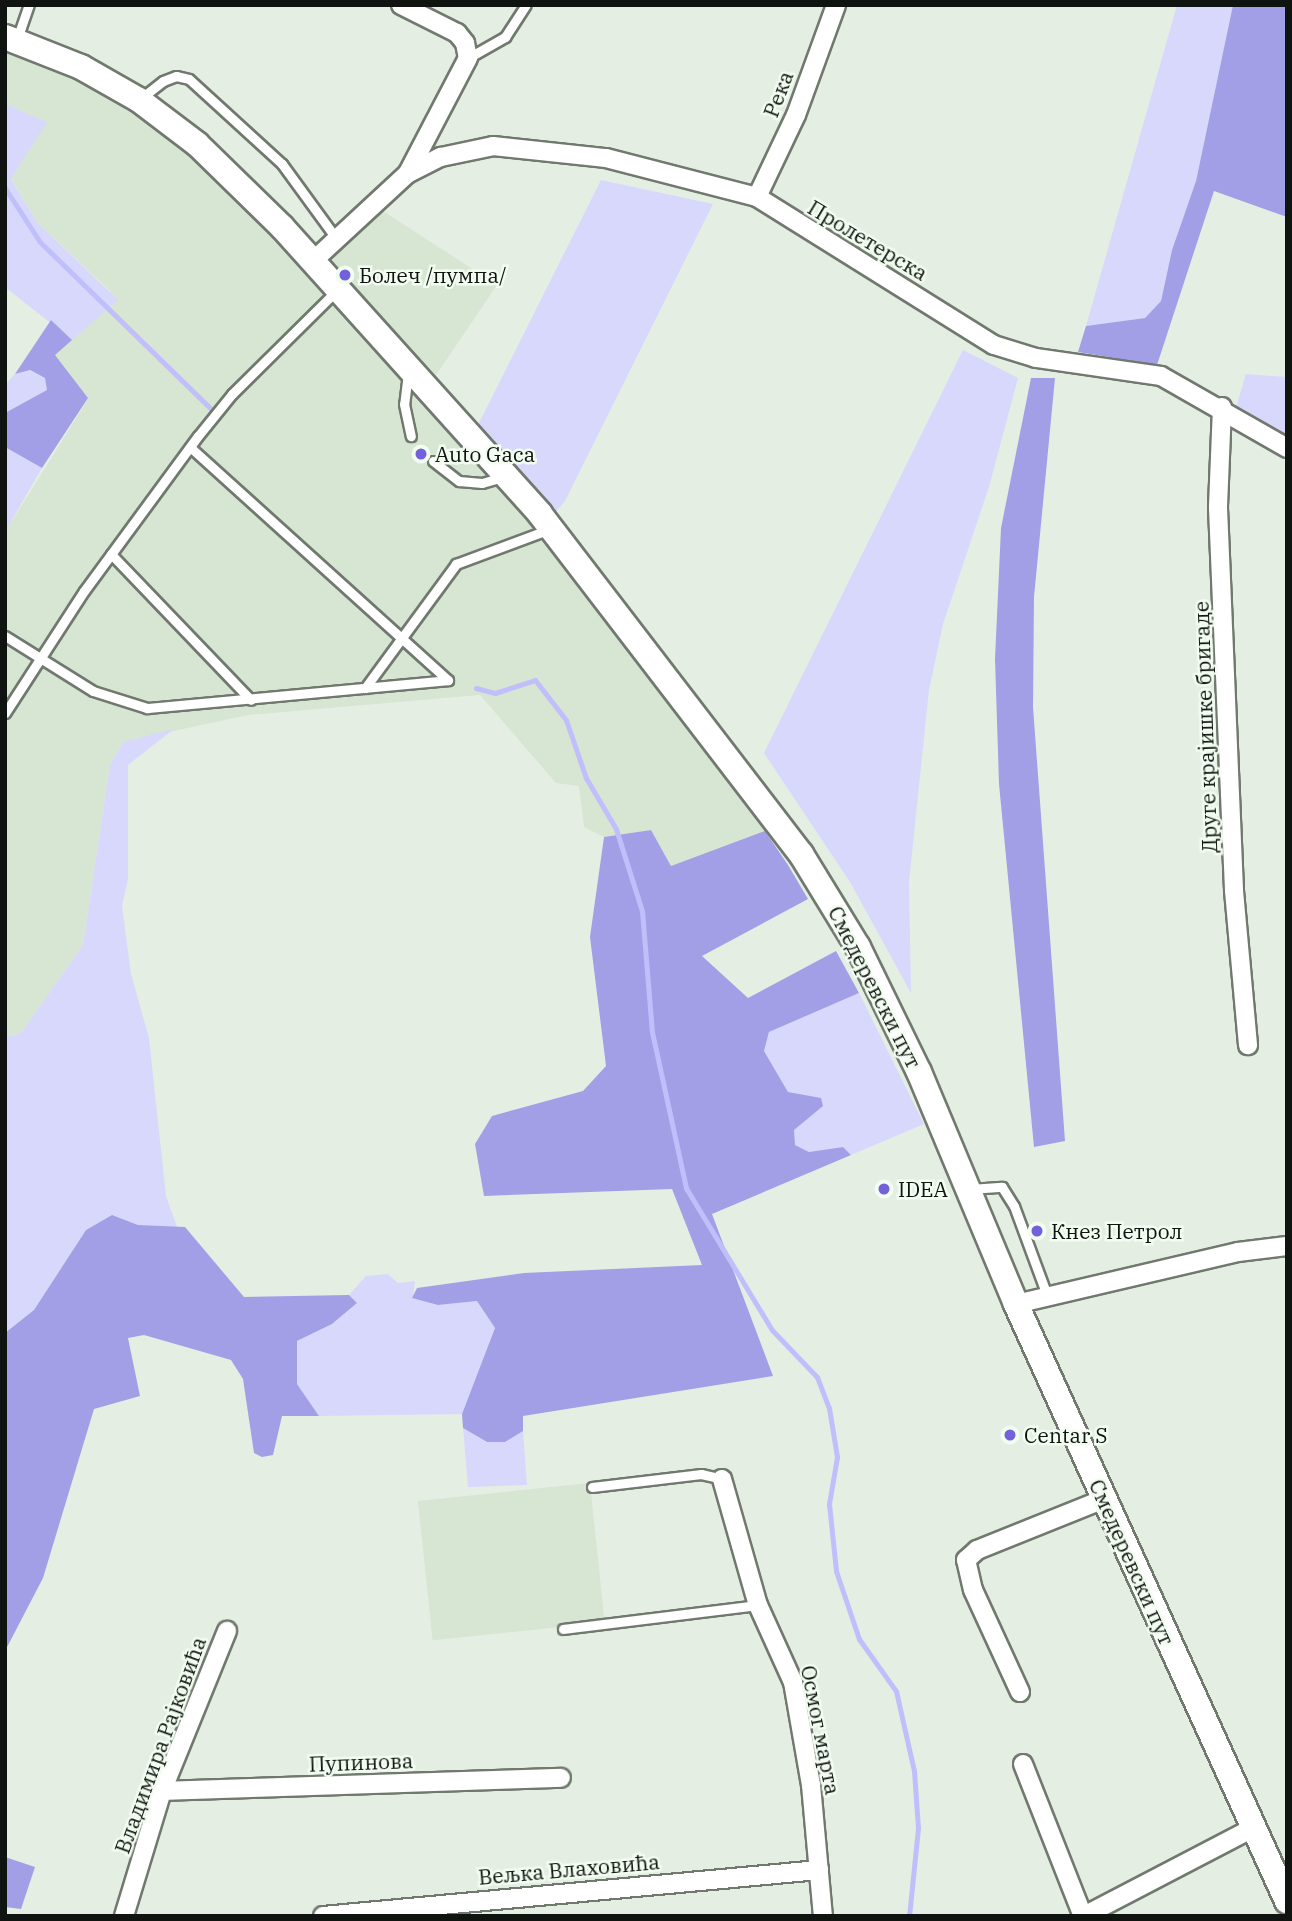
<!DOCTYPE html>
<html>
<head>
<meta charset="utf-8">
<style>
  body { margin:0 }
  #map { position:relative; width:1292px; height:1921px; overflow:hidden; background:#e5eee3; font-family:"IBM Plex Serif",serif }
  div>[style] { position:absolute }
  .built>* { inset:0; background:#d7e5d3; transform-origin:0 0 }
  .green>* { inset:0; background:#d8d8fd }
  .forest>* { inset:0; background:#a39fe7 }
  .stream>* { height:5px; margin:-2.5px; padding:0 2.5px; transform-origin:2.5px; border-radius:2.5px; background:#c1bffb }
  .roads { filter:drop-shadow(2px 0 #71796f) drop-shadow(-2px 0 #71796f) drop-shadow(0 2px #71796f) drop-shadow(0 -2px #71796f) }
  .lane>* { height:9px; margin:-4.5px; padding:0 4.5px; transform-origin:4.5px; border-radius:4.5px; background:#fff }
  .street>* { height:18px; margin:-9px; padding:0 9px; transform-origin:9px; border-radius:9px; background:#fff }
  .secondary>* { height:24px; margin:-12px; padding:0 12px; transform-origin:12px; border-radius:12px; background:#fff }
  .dots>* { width:19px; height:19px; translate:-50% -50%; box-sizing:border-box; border:4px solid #f2fcf0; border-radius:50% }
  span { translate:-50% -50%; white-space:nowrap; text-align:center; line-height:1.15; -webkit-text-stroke:5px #f2fcf0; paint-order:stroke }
  .street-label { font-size:21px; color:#101410 }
  .poi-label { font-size:21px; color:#101410 }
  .left { translate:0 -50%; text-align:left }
  .frame { position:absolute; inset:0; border:7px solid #101410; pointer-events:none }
</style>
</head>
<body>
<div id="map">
  <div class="built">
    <div style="clip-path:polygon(5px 51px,108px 94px,189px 152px,335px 297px,483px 463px,640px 652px,765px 831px,671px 866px,651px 830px,604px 837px,584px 827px,579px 786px,556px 783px,480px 695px,248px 715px,123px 742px,110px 765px,83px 945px,21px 1033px,5px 1037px,5px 532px,88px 399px,54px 355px,111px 292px,37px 222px,11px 178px,46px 123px,5px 104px)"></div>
    <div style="clip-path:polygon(380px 209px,497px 285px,436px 375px,330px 262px)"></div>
    <div style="left:590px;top:1483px;width:140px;height:173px;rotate:84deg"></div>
  </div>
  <div class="green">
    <div style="clip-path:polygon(1177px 5px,1233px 5px,1196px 181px,1172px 250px,1161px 301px,1145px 318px,1086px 326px)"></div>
    <div style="clip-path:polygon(5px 104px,47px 122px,11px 179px,37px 222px,118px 300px,72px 340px,5px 287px)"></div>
    <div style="clip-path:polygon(601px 180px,713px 204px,565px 501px,553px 515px,476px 429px)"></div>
    <div style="clip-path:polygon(963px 350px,1018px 378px,989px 487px,943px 624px,929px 690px,909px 882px,911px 993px,850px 882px,764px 753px)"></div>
    <div style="clip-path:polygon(29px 370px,45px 378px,48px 390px,5px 413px,5px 385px,15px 374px)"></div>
    <div style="clip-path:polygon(1246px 374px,1287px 377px,1287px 436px,1271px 431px,1236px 407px)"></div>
    <div style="clip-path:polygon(5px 447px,42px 468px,5px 532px)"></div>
    <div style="clip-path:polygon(174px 729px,128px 765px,128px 879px,122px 906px,131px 974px,149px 1038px,166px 1196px,177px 1227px,138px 1225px,112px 1215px,86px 1230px,34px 1310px,5px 1333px,5px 1037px,21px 1033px,83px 945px,110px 765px,123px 742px)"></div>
    <div style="clip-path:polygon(859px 993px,924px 1124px,851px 1155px,843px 1147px,809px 1152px,795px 1145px,793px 1130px,823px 1106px,788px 1092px,764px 1051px,769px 1032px)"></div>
    <div style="clip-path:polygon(388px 1274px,398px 1283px,415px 1281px,413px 1298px,438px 1305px,477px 1301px,495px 1328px,462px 1414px,319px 1416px,297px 1384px,297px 1341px,332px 1324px,357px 1303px,349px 1295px,366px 1276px)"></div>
    <div style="clip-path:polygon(463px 1428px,487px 1442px,505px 1442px,523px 1431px,527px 1485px,468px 1487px)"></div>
  </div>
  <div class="forest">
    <div style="clip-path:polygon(1233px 5px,1287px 5px,1287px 217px,1214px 191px,1157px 365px,1078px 352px,1086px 326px,1145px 318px,1161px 301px,1172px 250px,1196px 181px)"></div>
    <div style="clip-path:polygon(51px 320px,72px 340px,55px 355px,88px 398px,42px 468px,5px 447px,5px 413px,47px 390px,45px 378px,30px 370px,15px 374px)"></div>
    <div style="clip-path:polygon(1031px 378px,1055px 378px,1034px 597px,1033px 707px,1065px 1141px,1034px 1147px,999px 784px,995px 659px,1001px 528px)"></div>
    <div style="clip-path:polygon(651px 830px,671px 866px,765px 831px,788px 865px,808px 899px,702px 956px,748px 998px,836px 951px,859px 993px,769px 1032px,764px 1051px,788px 1092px,821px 1098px,823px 1106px,794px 1130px,795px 1145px,809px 1152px,843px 1147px,851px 1155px,712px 1214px,773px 1376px,523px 1416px,523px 1431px,505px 1442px,487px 1442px,463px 1428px,462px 1414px,495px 1328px,477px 1301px,438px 1305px,412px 1298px,417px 1288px,524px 1273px,702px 1265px,672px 1189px,484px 1196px,475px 1144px,492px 1116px,583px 1091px,606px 1066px,590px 937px,604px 837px)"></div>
    <div style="clip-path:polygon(112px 1215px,138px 1225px,185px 1227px,244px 1297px,349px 1295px,357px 1303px,332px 1324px,297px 1341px,297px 1384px,319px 1416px,282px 1416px,273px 1455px,262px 1457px,254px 1453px,243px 1379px,231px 1360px,144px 1335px,128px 1338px,140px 1396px,94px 1409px,43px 1578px,5px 1651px,5px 1333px,34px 1310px,86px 1230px)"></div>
    <div style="clip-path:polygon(5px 1857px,35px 1867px,21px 1909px,5px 1907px)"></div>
  </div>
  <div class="stream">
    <div style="left:5px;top:188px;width:64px;rotate:57.1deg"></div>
    <div style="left:40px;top:242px;width:238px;rotate:44.3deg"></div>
    <div style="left:476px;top:688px;width:20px;rotate:15deg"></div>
    <div style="left:495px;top:693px;width:42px;rotate:-18deg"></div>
    <div style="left:535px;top:680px;width:51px;rotate:52.2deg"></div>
    <div style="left:566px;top:720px;width:61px;rotate:71deg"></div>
    <div style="left:586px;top:778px;width:59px;rotate:59.5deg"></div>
    <div style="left:616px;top:829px;width:86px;rotate:72.4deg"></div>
    <div style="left:642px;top:911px;width:121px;rotate:85.3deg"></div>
    <div style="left:652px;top:1032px;width:160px;rotate:77.7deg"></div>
    <div style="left:686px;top:1188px;width:166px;rotate:58.8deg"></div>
    <div style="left:772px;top:1330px;width:65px;rotate:46.2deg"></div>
    <div style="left:817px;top:1377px;width:33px;rotate:69deg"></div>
    <div style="left:829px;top:1408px;width:50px;rotate:80.7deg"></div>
    <div style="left:837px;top:1457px;width:48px;rotate:99.7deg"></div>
    <div style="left:829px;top:1504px;width:67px;rotate:84deg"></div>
    <div style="left:836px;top:1571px;width:72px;rotate:71.3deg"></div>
    <div style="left:859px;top:1639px;width:64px;rotate:54.6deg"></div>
    <div style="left:896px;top:1691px;width:82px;rotate:77.3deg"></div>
    <div style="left:914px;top:1771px;width:57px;rotate:86deg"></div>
    <div style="left:918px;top:1828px;width:88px;rotate:95.8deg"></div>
  </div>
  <div class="roads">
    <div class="lane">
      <div style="left:17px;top:39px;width:36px;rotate:-71deg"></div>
      <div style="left:468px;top:58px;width:43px;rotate:-29.6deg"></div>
      <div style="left:505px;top:37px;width:38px;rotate:-57deg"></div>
      <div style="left:140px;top:99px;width:29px;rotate:-38deg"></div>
      <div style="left:163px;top:81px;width:14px;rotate:-21deg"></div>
      <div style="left:176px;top:76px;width:13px;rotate:13deg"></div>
      <div style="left:189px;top:79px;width:126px;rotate:42.4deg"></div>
      <div style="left:282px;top:164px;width:92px;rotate:53.9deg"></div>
      <div style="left:408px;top:373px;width:31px;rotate:97deg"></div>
      <div style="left:404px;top:404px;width:33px;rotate:78deg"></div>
      <div style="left:190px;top:447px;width:348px;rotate:42.1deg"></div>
      <div style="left:433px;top:461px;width:33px;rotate:38deg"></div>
      <div style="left:459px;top:481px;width:23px;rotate:5deg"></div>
      <div style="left:482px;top:483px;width:22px;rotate:-16deg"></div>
      <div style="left:111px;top:554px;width:202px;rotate:46.2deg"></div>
      <div style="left:5px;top:636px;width:104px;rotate:32deg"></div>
      <div style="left:93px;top:691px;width:57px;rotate:17.5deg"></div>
      <div style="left:147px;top:708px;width:302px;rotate:-5.3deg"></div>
      <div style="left:365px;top:688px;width:154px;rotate:-53.7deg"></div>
      <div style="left:456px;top:564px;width:100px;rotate:-20.4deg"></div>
      <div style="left:5px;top:713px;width:145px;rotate:-57.1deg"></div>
      <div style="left:84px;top:591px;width:192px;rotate:-53.7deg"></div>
      <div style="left:198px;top:436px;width:54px;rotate:-51deg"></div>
      <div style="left:232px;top:394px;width:148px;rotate:-44.7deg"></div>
      <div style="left:970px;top:1189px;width:32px;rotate:-4deg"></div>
      <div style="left:1002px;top:1187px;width:22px;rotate:58deg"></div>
      <div style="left:1014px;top:1206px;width:95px;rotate:69.7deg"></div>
      <div style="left:592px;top:1487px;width:110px;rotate:-6.8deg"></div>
      <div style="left:701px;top:1474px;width:22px;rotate:13deg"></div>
      <div style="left:563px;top:1629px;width:196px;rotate:-7deg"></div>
    </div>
    <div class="street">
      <div style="left:401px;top:5px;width:63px;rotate:26.6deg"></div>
      <div style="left:457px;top:33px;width:13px;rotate:51deg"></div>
      <div style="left:465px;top:43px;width:15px;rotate:79deg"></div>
      <div style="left:468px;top:58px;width:130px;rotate:117.6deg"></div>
      <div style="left:757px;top:197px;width:91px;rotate:-64.6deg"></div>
      <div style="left:796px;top:115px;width:117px;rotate:-70deg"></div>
      <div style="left:313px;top:261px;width:128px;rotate:-42.8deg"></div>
      <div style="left:407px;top:174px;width:38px;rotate:-27deg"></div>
      <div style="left:441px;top:157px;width:53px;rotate:-11.9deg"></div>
      <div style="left:493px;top:146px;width:114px;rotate:6.1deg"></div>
      <div style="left:606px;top:158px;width:156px;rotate:14.5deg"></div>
      <div style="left:757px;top:197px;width:279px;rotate:32deg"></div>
      <div style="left:994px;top:345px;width:44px;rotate:17.2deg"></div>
      <div style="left:1036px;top:358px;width:126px;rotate:8.2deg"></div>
      <div style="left:1161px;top:376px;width:145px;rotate:29.7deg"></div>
      <div style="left:1222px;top:407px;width:101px;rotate:92.3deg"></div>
      <div style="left:1218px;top:508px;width:383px;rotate:87.6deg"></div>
      <div style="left:1234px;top:891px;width:155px;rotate:84.8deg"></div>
      <div style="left:1016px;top:1304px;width:228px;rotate:-13.2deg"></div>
      <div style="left:1238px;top:1252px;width:49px;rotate:-7deg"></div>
      <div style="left:722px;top:1479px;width:131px;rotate:74.1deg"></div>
      <div style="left:758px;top:1605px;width:85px;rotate:65.6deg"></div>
      <div style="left:793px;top:1682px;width:105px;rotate:80.1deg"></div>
      <div style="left:811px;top:1785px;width:132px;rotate:84.8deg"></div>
      <div style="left:1020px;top:1692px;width:112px;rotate:-114.7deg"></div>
      <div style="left:973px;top:1590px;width:31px;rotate:-103deg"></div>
      <div style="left:966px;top:1560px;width:15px;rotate:-42deg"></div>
      <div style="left:977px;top:1550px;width:137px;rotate:-21.9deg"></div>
      <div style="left:1023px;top:1764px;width:163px;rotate:68.5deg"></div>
      <div style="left:162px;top:1791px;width:399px;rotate:-1.9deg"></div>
      <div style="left:124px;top:1916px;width:131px;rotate:-73.1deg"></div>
      <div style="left:162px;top:1791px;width:173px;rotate:-67.9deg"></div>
      <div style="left:323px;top:1916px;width:498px;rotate:-5.3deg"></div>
      <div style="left:1084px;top:1916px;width:191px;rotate:-27.5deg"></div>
    </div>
    <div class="secondary">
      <div style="left:5px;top:37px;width:82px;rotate:21.5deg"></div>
      <div style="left:81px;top:67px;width:67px;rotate:29.6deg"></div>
      <div style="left:139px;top:100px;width:73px;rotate:37.2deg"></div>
      <div style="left:197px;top:144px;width:119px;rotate:44.3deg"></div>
      <div style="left:282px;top:227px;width:386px;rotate:48deg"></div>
      <div style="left:540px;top:514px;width:429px;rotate:52.5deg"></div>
      <div style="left:801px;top:854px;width:109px;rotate:58.5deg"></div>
      <div style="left:858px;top:947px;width:139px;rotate:64deg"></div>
      <div style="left:919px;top:1072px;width:251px;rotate:67.3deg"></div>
      <div style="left:1016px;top:1304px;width:656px;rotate:65.58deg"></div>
    </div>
  </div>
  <div class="dots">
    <div style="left:345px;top:275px;background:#7261db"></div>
    <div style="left:421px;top:454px;background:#7261db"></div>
    <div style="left:884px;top:1189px;background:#7261db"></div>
    <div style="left:1037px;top:1231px;background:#7261db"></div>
    <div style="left:1010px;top:1435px;background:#7261db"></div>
  </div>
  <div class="street-label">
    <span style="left:778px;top:94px;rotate:-69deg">Река</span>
    <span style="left:868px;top:240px;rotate:31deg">Пролетерска</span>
    <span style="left:1205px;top:727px;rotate:-92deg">Друге крајишке бригаде</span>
    <span style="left:875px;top:987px;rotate:63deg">Смедеревски пут</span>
    <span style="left:1132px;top:1562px;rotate:66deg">Смедеревски пут</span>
    <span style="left:821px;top:1730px;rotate:79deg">Осмог марта</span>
    <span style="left:160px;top:1745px;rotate:-70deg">Владимира Рајковића</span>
    <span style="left:361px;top:1762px;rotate:-2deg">Пупинова</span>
    <span style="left:569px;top:1869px;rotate:-5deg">Вељка Влаховића</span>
  </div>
  <div class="poi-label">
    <span class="left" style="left:359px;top:275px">Болеч /пумпа/</span>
    <span class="left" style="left:435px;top:454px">Auto Gaca</span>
    <span class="left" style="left:898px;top:1189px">IDEA</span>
    <span class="left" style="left:1051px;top:1231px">Кнез Петрол</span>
    <span class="left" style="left:1024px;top:1435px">Centar S</span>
  </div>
  <div class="frame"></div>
</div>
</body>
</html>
